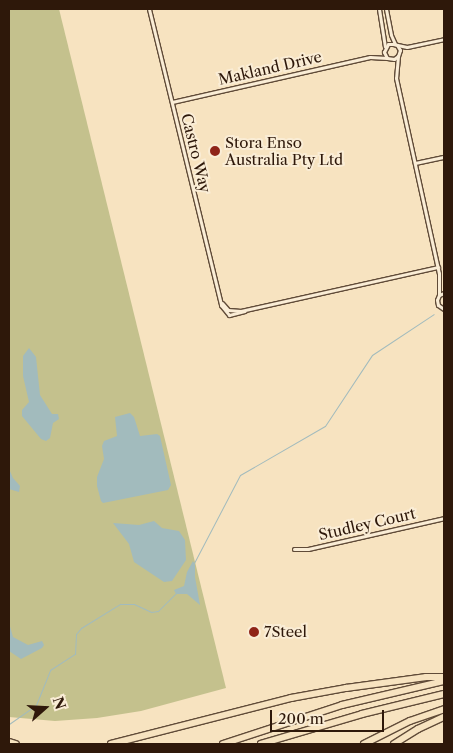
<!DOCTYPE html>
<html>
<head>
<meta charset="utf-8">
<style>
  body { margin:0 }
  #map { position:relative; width:453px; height:753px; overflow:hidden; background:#f7e3c0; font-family:"Libre Caslon Text",serif }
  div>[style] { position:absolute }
  .green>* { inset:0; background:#c4c18d }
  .water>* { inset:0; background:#a2bbbd }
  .stream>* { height:1px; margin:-0.5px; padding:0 0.5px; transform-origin:0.5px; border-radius:0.5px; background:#a2bbbd }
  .roads { filter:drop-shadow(1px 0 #604b38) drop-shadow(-1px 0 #604b38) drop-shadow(0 1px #604b38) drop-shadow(0 -1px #604b38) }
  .minor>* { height:3px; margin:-1.5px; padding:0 1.5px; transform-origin:1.5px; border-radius:1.5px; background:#faedd6 }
  .motorway>* { height:5.5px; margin:-2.75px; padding:0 2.75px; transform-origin:2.75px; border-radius:2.75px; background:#f7e3c0 }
  .dots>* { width:14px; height:14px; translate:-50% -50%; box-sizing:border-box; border:2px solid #faedd6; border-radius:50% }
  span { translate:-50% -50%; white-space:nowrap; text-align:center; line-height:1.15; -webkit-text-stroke:4px #faedd6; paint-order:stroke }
  .street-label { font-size:15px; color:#2e180a }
  .poi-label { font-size:15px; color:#2e180a }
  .left { translate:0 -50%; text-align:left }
  .frame { position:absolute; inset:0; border:10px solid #2e180a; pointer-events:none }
  .north { position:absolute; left:20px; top:683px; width:50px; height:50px; -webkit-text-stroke:4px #faedd6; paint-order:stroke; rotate:71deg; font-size:14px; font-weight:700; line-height:20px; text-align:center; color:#2e180a }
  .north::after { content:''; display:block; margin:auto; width:18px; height:22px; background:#2e180a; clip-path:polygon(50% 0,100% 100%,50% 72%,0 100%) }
  .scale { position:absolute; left:270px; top:710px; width:114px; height:22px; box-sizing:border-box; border:2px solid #2e180a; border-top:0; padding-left:6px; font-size:15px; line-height:18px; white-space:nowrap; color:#2e180a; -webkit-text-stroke:4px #faedd6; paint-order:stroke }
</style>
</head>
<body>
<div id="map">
  <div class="green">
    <div style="clip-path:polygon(9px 9px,59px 9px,226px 688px,141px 711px,97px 718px,55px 721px,9px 717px)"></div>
  </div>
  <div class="water">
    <div style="clip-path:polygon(29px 348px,36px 357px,40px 395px,52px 414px,58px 414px,59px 419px,53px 423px,50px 438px,46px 441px,41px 439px,22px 416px,22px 410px,29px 402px,23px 376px,23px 356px)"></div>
    <div style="clip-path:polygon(130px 413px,134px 417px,140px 436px,157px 434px,160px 436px,171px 485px,168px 490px,103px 503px,101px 501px,97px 486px,97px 477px,104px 459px,102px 446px,104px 441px,117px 436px,115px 417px)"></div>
    <div style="clip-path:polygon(9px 469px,13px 478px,20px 486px,19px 492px,9px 489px)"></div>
    <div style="clip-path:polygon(154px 521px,162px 528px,179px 531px,185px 540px,186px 560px,172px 581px,164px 582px,134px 562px,129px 544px,113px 523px,139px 525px)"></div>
    <div style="clip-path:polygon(193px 561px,195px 565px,195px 577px,200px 605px,187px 594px,176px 594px,174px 590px,184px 586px,187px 572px)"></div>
    <div style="clip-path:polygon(9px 623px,13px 637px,28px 645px,42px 641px,44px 645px,42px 648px,21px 659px,9px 651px)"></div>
  </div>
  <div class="stream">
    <div style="left:194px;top:563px;width:99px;rotate:-62.4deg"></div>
    <div style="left:240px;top:475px;width:98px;rotate:-30deg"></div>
    <div style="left:325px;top:426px;width:85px;rotate:-56.5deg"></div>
    <div style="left:372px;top:355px;width:74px;rotate:-33.5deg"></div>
    <div style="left:9px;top:724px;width:33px;rotate:-35deg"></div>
    <div style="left:36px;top:705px;width:38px;rotate:-68deg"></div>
    <div style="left:50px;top:670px;width:30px;rotate:-33deg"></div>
    <div style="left:75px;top:654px;width:20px;rotate:-87deg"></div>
    <div style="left:76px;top:634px;width:8px;rotate:-50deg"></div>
    <div style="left:81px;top:628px;width:46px;rotate:-31.6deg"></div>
    <div style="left:120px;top:604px;width:14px"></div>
    <div style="left:134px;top:604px;width:19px;rotate:25deg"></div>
    <div style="left:151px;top:612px;width:7px;rotate:-8deg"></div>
    <div style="left:158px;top:611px;width:25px;rotate:-45deg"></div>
  </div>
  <div class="roads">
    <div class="minor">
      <div style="left:149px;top:9px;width:305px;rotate:76.3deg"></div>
      <div style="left:221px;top:305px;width:13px;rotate:51deg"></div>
      <div style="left:229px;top:315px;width:16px;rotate:-14deg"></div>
      <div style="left:379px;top:9px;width:38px;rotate:81deg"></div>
      <div style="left:386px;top:9px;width:26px;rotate:79deg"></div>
      <div style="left:391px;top:35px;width:10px;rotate:66deg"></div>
      <div style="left:397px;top:45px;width:6px;rotate:59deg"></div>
      <div style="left:400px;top:50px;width:6px;rotate:108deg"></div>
      <div style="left:398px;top:56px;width:5px;rotate:143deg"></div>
      <div style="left:394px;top:59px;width:7px;rotate:-172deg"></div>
      <div style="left:387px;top:58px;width:7px;rotate:-117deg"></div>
      <div style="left:384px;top:52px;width:9px;rotate:-63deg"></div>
      <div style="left:388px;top:44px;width:5px"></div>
      <div style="left:393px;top:44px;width:14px;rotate:12deg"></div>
      <div style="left:407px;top:47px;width:38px;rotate:-12deg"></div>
      <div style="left:398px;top:56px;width:22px;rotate:95deg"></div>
      <div style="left:396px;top:78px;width:200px;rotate:77.6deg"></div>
      <div style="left:439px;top:273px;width:22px;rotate:90deg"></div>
      <div style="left:172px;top:102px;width:203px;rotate:-12.8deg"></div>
      <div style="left:370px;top:57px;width:17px;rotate:3deg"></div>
      <div style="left:415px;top:163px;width:30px;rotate:-12deg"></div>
      <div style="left:444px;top:293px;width:5px;rotate:158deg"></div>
      <div style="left:439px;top:295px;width:5px;rotate:112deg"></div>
      <div style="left:437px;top:300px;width:5px;rotate:79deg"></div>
      <div style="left:438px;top:305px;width:7px;rotate:34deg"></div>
      <div style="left:222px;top:303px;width:9px;rotate:49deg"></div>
      <div style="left:228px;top:310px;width:13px;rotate:4deg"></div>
      <div style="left:241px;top:311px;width:202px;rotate:-12.6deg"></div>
      <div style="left:294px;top:549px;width:14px"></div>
      <div style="left:308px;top:549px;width:139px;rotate:-12.8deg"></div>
    </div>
    <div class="motorway">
      <div style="left:9px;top:742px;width:7px;rotate:16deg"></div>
      <div style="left:111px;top:744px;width:186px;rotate:-14.3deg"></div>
      <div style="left:291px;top:698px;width:56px;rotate:-10.3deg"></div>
      <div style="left:346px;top:688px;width:81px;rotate:-7.8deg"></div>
      <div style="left:426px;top:677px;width:18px"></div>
      <div style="left:223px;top:744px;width:125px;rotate:-18.1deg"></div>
      <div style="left:342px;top:705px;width:105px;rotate:-13.2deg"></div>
      <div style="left:261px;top:744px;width:105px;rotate:-16.5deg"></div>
      <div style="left:362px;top:714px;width:84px;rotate:-13.7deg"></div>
      <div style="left:364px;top:744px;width:51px;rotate:-26.6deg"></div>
      <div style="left:410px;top:721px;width:36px;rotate:-19deg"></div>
      <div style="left:394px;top:744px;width:28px;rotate:-32deg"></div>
      <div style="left:418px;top:729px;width:29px;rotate:-25deg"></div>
    </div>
  </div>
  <div class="dots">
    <div style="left:215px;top:151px;background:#8f2418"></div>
    <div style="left:254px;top:632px;background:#8f2418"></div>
  </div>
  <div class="street-label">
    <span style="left:270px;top:68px;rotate:-13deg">Makland Drive</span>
    <span style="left:196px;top:153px;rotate:76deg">Castro Way</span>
    <span style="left:367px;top:524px;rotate:-13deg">Studley Court</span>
  </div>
  <div class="poi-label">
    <span class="left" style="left:225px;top:151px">Stora Enso<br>Australia Pty Ltd</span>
    <span class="left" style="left:264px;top:632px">7Steel</span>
  </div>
  <div class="frame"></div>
  <div class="north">N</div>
  <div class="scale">200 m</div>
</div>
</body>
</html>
